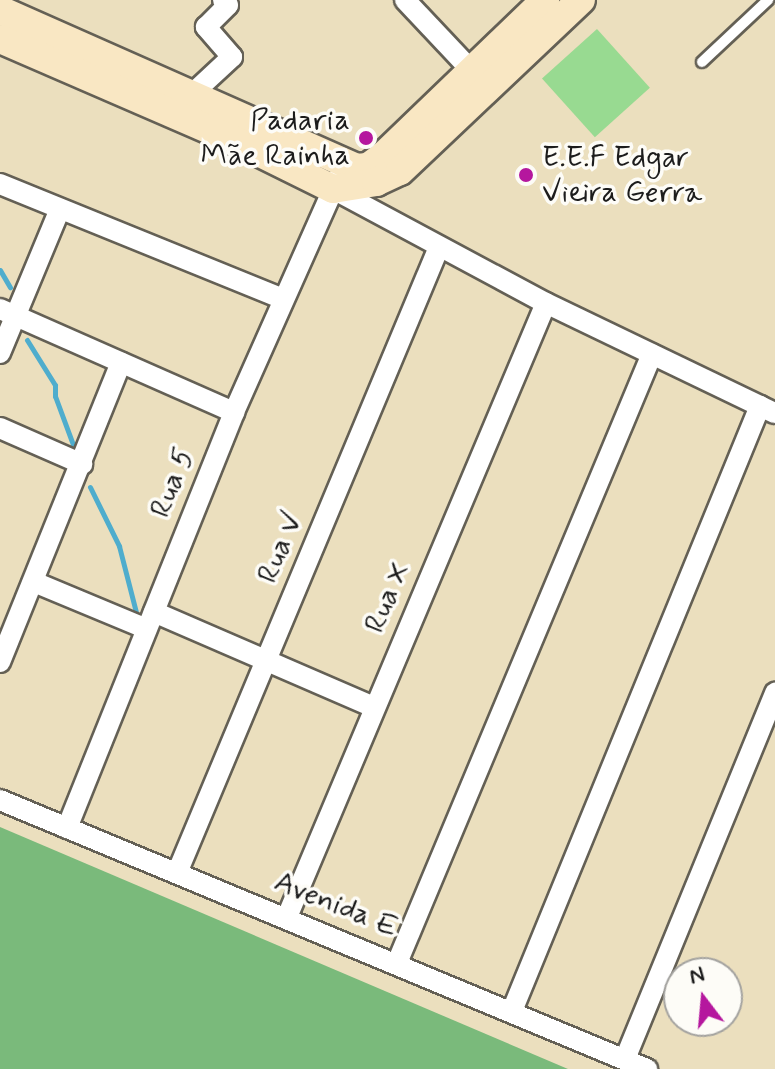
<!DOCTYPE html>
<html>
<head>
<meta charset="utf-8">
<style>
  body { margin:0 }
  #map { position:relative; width:775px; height:1069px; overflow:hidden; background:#ebdfbe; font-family:Mynerve,sans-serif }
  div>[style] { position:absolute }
  .green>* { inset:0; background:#98da91; transform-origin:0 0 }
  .forest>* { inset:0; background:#7aba7b }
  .stream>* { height:5px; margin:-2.5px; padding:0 2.5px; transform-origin:2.5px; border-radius:2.5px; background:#4fadcd }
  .roads { filter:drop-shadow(2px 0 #646055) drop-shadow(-2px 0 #646055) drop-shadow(0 2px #646055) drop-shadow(0 -2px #646055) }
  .lane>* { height:10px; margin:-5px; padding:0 5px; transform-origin:5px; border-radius:5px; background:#fff }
  .street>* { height:20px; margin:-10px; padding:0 10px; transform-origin:10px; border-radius:10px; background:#fff }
  .secondary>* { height:28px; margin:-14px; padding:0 14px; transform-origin:14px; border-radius:14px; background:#f9e7c3 }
  .dots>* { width:22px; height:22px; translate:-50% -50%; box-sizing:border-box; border:4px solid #fdfcf7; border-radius:50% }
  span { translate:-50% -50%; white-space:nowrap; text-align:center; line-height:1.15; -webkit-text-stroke:7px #fdfcf7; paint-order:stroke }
  .poi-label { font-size:30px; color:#1c1c1c }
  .right { translate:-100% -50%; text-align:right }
  .left { translate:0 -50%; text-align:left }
  .street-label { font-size:30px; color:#1c1c1c }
  .north { position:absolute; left:663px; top:957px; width:80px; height:80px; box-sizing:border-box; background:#fdfcf7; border:2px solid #a3a29f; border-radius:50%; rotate:344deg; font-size:22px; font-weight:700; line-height:32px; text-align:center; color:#1c1c1c }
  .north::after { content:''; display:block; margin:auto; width:28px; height:36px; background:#b5179e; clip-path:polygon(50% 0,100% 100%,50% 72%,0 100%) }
</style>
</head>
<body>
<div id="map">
  <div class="green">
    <div style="left:597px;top:29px;width:79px;height:74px;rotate:48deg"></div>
  </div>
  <div class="forest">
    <div style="clip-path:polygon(0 827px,568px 1069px,0 1069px)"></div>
  </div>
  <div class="stream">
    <div style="left:0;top:270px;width:20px;rotate:60deg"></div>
    <div style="left:27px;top:340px;width:53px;rotate:58.1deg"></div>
    <div style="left:55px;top:385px;width:11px;rotate:90deg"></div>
    <div style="left:55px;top:396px;width:58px;rotate:69.7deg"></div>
    <div style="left:90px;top:487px;width:66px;rotate:63.8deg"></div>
    <div style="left:119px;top:546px;width:68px;rotate:75.6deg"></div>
  </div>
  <div class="roads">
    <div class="lane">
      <div style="left:702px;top:62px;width:91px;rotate:-43.2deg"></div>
    </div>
    <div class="street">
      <div style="left:405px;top:0;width:96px;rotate:46.7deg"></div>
      <div style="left:191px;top:95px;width:56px;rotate:-42.8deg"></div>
      <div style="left:232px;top:57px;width:40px;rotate:-131deg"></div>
      <div style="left:206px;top:27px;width:31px;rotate:-45deg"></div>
      <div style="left:228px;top:5px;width:7px;rotate:-135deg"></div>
      <div style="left:0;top:184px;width:305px;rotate:22.1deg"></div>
      <div style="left:333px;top:189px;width:242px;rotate:28.2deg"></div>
      <div style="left:546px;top:303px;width:254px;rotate:25.7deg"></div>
      <div style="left:0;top:309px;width:256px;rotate:23.8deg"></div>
      <div style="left:0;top:353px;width:156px;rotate:-67.4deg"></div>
      <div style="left:0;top:428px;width:90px;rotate:23.7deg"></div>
      <div style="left:34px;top:582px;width:122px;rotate:22.6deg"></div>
      <div style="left:154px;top:612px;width:240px;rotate:23.4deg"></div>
      <div style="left:0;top:662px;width:323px;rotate:-68deg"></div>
      <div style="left:0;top:800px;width:701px;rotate:22.58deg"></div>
      <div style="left:67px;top:828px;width:448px;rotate:-68.1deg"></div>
      <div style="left:234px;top:412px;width:256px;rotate:-66deg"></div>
      <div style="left:177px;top:873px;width:679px;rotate:-67.29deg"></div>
      <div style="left:287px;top:917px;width:666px;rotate:-67.13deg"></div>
      <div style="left:397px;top:963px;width:660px;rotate:-67.28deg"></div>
      <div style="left:512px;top:1011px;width:654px;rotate:-67.71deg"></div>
      <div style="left:625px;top:1059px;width:396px;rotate:-67.7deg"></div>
    </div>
    <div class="secondary">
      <div style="left:0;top:10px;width:389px;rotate:23.9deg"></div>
      <div style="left:356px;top:168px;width:12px;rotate:-5deg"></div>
      <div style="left:368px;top:167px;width:19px;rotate:-36deg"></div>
      <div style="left:383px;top:156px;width:225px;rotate:-43.9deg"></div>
      <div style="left:0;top:39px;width:259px;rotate:23.4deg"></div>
      <div style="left:238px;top:142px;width:106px;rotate:26.3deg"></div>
      <div style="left:333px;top:189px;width:44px;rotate:-9.2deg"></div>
      <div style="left:376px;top:182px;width:26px;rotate:-25deg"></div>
      <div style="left:400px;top:171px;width:249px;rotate:-43.4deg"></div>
    </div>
  </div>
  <div class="dots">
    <div style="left:366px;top:138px;background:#b5179e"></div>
    <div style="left:526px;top:175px;background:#b5179e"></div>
  </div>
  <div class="poi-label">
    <span class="right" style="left:350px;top:138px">Padaria<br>Mãe Rainha</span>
    <span class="left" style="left:542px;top:175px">E.E.F Edgar<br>Vieira Gerra</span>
  </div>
  <div class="street-label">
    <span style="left:173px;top:483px;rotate:-68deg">Rua 5</span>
    <span style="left:281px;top:548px;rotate:-67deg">Rua V</span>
    <span style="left:388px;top:598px;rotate:-67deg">Rua X</span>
    <span style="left:336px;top:905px;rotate:22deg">Avenida E</span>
  </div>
  <div class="north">N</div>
</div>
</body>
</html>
